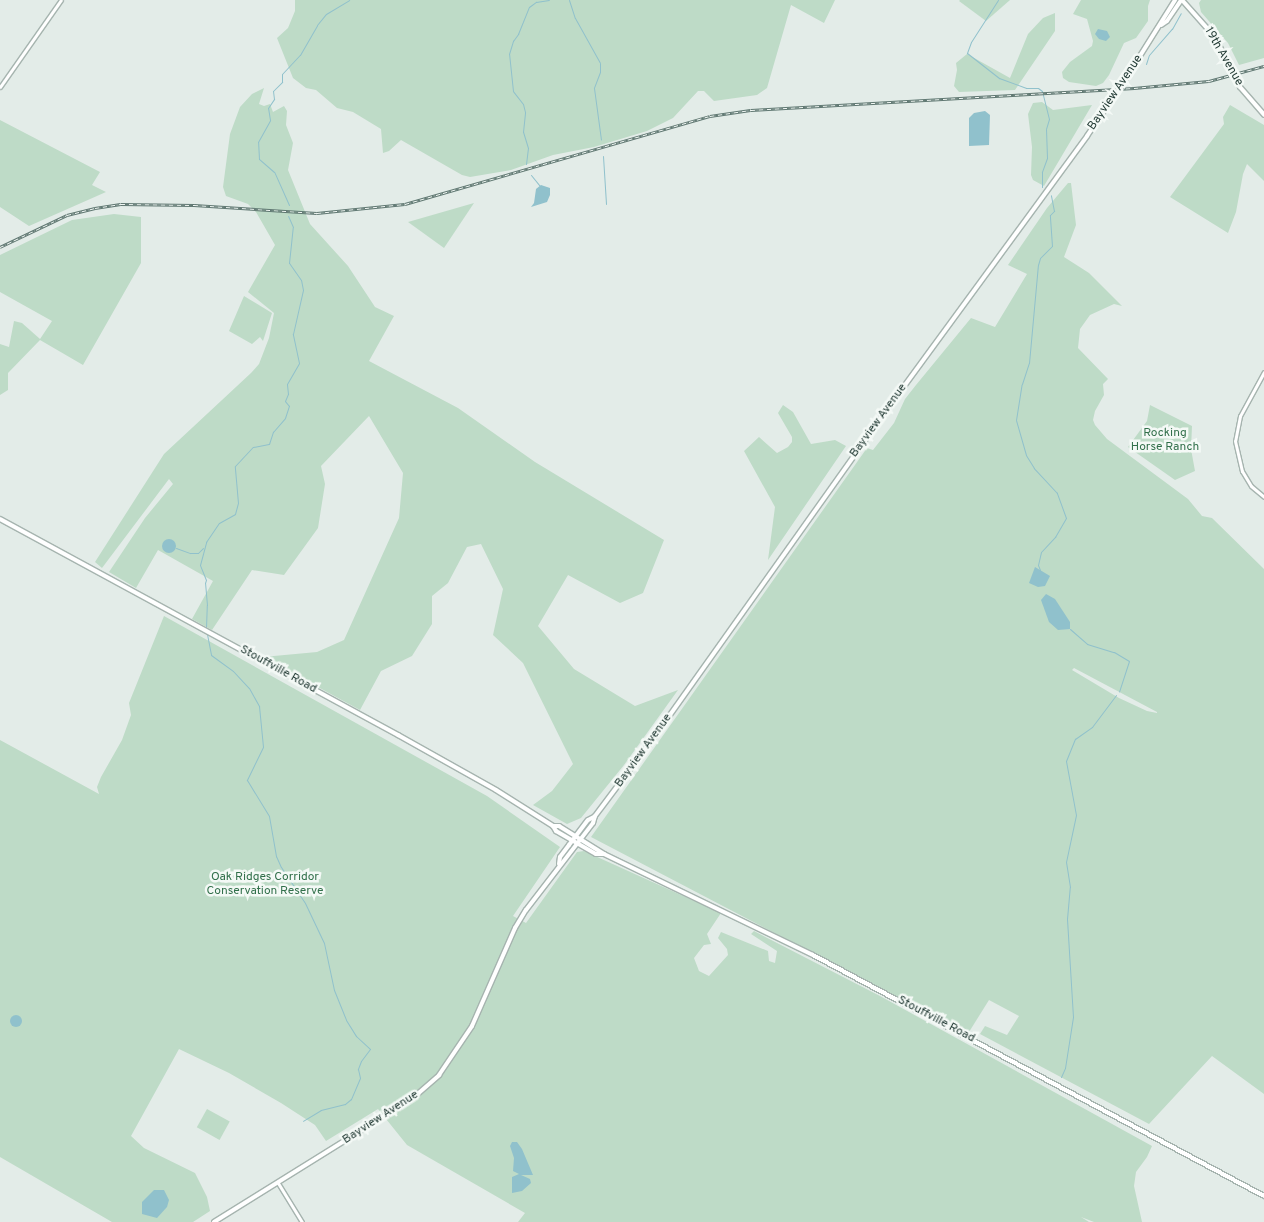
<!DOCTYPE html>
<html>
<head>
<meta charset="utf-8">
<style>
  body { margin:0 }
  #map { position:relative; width:1264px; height:1222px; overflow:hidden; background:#e3ece8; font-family:Overpass,sans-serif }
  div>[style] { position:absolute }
  .green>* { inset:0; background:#bedbc7; transform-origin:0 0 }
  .water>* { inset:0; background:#90c1cc }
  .round { border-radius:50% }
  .stream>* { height:1px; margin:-0.5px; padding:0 0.5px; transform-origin:0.5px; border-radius:0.5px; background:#90c1cc }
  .roads { filter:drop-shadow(1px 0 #a6b4af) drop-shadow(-1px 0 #a6b4af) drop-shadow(0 1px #a6b4af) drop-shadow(0 -1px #a6b4af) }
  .tertiary>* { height:3px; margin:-1.5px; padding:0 1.5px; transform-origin:1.5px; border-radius:1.5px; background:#fff }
  .secondary>* { height:4px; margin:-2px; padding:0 2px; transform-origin:2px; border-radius:2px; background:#fff }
  .rail>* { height:3px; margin-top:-1.5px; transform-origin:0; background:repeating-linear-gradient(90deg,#f4f9f6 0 4px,#5f7771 0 8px); box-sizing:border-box; border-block:1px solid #5f7771 }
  span { translate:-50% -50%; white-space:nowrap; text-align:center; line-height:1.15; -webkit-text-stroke:5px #f4f9f6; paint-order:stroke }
  .street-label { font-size:12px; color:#243c36 }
  .park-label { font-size:12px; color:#32704b }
</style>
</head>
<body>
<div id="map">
  <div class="green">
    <div style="clip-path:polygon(295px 0,835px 0,824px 23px,791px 5px,767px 88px,757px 95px,714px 101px,704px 91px,698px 91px,673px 118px,647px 131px,594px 147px,553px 155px,511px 170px,470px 177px,462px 175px,401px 140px,389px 151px,383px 153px,381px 129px,353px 112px,337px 108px,316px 90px,306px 88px,293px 78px,277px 38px,288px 28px,295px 11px)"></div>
    <div style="clip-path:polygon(1010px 0,986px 21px,959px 1px,960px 0)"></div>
    <div style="clip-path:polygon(1081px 0,1150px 0,1148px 6px,1148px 21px,1136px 38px,1124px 43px,1109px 75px,1103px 83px,1096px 86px,1069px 82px,1063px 78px,1062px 72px,1070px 62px,1092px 46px,1093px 41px,1087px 19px,1073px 14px)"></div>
    <div style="clip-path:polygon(1201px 0,1264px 0,1264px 58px,1239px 65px,1228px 43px,1201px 12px,1199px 3px)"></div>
    <div style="clip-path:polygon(1055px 13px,1055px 31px,1015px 90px,959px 92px,954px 86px,957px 70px,956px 63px,967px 54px,1010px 78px,1028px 34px,1043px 18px)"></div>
    <div style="clip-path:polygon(264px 88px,259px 104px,264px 106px,270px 104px,273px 112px,284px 106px,287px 111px,286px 125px,293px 143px,288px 170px,310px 224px,348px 266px,375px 307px,394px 316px,369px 361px,458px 408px,535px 462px,664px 540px,643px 593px,620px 603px,568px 575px,538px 626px,574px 669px,635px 706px,678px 690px,624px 765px,581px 818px,567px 824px,533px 805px,552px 791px,573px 764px,523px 663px,493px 635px,503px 589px,481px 544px,467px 547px,448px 583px,432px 596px,432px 624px,412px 656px,381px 671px,360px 710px,263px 657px,317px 652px,344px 640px,399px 518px,403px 473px,369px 416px,321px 466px,325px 484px,318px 528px,284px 575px,252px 570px,212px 630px,192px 619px,213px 581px,158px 550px,136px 588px,109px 572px,145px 518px,173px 484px,169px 479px,102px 568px,95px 562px,164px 454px,251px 373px,259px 364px,269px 338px,274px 313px,248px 292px,275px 245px,256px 212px,248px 204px,226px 196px,223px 187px,230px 134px,240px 107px,252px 94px)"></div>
    <div style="clip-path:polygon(1042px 102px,1053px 110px,1092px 105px,1044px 186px,1033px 180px,1031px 175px,1032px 147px,1028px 114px,1033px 103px)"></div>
    <div style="clip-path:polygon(1230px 105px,1264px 125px,1264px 181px,1247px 164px,1243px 174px,1236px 212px,1228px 233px,1170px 197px,1224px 124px,1223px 117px)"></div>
    <div style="clip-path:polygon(0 120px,100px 172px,92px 185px,106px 192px,29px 226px,0 207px)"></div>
    <div style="clip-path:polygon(evenodd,1068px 183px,1071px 183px,1076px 225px,1064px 257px,1089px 273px,1122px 306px,1114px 304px,1090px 315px,1080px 329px,1078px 348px,1108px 379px,1103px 384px,1104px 395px,1095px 411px,1093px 420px,1095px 425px,1107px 439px,1188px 499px,1202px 516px,1212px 518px,1264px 569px,1264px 1094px,1212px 1056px,1149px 1124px,980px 1034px,985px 1026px,1007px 1035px,1019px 1016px,989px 1000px,969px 1032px,908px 999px,906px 1002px,591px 837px,867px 448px,873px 450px,894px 423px,905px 399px,916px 385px,971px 318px,995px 327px,1027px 274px,1008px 265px,1047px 208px,1068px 183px,1074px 668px,1157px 712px,1157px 713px,1147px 711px,1119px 698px,1072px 670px,1074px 668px)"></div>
    <div style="clip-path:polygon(474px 203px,444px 248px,408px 222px)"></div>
    <div style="clip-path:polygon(114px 214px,141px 217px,141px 263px,83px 365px,40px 340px,8px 373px,8px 390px,0 395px,0 344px,9px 347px,14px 321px,22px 323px,40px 339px,52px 321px,0 292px,0 255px,72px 220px)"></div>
    <div style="clip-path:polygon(244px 296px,272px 313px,263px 341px,260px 337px,252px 344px,229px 331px)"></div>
    <div style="clip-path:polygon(783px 405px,793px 412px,811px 444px,835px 440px,846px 446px,768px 560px,775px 507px,744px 451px,759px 437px,777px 453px,788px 447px,792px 442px,792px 437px,778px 413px)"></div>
    <div style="clip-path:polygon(1150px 405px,1192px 426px,1191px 449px,1195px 471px,1175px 480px,1128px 447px,1147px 421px)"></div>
    <div style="clip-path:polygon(164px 616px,487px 796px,560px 847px,513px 916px,526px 923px,577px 852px,584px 851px,721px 913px,707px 934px,711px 944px,704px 945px,694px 958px,699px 971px,709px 976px,728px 955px,727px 949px,718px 938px,721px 932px,768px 951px,769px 961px,775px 963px,777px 951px,751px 934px,754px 931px,880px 996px,1152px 1146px,1147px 1157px,1136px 1172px,1134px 1186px,1142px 1222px,1094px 1222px,1081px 1217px,1089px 1222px,518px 1222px,525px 1213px,407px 1145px,378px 1109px,326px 1141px,315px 1125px,281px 1103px,229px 1073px,179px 1049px,131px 1136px,144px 1148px,195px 1173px,207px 1197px,210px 1211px,193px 1222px,112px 1222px,0 1157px,0 740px,99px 794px,97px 787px,101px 777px,122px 740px,131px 715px,129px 703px)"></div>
    <div style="left:207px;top:1109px;width:26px;height:21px;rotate:29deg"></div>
  </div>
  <div class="water">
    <div style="clip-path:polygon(1098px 29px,1107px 31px,1110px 37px,1106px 41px,1099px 39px,1095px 34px)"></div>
    <div style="clip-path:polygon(985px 111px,990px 115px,989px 145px,969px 146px,969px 118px,974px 113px)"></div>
    <div style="clip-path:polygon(541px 185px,550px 188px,550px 195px,547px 202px,531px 207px,534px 203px,536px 189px)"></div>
    <div class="round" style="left:162px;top:539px;width:14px;height:14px"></div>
    <div style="clip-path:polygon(1035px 567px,1050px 576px,1045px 586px,1038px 587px,1029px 583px)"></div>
    <div style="clip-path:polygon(1046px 594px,1055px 599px,1070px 622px,1070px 629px,1058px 630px,1049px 622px,1041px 600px)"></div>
    <div class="round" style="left:10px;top:1015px;width:12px;height:12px"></div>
    <div style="clip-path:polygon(512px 1142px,517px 1142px,522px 1149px,533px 1175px,521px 1175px,530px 1179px,531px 1183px,522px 1191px,512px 1193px,512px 1177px,519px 1174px,513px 1171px,514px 1158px,510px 1146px)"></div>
    <div style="clip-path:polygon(154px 1190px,164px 1190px,169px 1200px,167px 1207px,157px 1218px,142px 1214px,142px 1202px)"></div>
  </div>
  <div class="stream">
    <div style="left:569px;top:0;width:19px;rotate:72deg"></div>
    <div style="left:575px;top:18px;width:51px;rotate:60.9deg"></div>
    <div style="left:600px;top:63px;width:9px;rotate:90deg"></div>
    <div style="left:600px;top:72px;width:17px;rotate:111deg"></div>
    <div style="left:594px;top:88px;width:52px;rotate:82.3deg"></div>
    <div style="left:998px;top:0;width:50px;rotate:122.7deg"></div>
    <div style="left:971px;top:42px;width:12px;rotate:110deg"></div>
    <div style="left:967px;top:53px;width:41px;rotate:38deg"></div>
    <div style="left:999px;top:78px;width:29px;rotate:20deg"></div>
    <div style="left:1026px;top:88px;width:12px"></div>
    <div style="left:1038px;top:88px;width:5px;rotate:37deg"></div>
    <div style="left:1042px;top:91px;width:29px;rotate:76deg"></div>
    <div style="left:1049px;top:119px;width:10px;rotate:107deg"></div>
    <div style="left:1046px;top:129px;width:29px;rotate:88deg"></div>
    <div style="left:1047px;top:158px;width:15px;rotate:110deg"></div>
    <div style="left:1042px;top:172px;width:15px;rotate:90deg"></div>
    <div style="left:1146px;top:64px;width:9px;rotate:-72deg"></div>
    <div style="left:1149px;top:55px;width:35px;rotate:-49deg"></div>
    <div style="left:1172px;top:29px;width:18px;rotate:-61deg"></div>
    <div style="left:603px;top:156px;width:48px;rotate:86.4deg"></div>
    <div style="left:526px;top:164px;width:16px;rotate:-83deg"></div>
    <div style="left:528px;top:148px;width:17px;rotate:-107deg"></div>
    <div style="left:523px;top:132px;width:20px;rotate:-84deg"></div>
    <div style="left:525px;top:112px;width:8px;rotate:-104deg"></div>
    <div style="left:523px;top:104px;width:16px;rotate:-128deg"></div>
    <div style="left:513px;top:91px;width:37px;rotate:-96deg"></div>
    <div style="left:509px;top:54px;width:14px;rotate:-73deg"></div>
    <div style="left:513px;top:41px;width:9px;rotate:-54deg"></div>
    <div style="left:518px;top:34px;width:29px;rotate:-68deg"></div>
    <div style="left:529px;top:7px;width:9px;rotate:-36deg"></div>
    <div style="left:536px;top:2px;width:13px;rotate:-9deg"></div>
    <div style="left:531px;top:175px;width:14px;rotate:51deg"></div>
    <div style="left:289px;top:205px;width:36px;rotate:-114deg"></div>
    <div style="left:274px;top:172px;width:20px;rotate:-139deg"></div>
    <div style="left:259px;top:159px;width:17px;rotate:-93deg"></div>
    <div style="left:258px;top:142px;width:25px;rotate:-61deg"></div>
    <div style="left:270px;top:120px;width:12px;rotate:-99deg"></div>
    <div style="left:268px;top:108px;width:11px;rotate:-56deg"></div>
    <div style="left:274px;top:99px;width:8px;rotate:-97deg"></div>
    <div style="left:273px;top:91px;width:13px;rotate:-45deg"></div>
    <div style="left:282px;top:82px;width:8px;rotate:-90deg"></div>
    <div style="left:282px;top:74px;width:26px;rotate:-47deg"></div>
    <div style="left:300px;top:55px;width:34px;rotate:-60deg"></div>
    <div style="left:317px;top:25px;width:14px;rotate:-51deg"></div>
    <div style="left:326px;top:14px;width:27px;rotate:-31deg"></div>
    <div style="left:176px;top:548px;width:15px;rotate:20deg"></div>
    <div style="left:190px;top:553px;width:8px"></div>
    <div style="left:198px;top:553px;width:7px;rotate:-45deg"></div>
    <div style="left:1040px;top:570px;width:5px;rotate:-112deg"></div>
    <div style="left:1038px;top:565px;width:13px;rotate:-77deg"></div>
    <div style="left:1041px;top:552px;width:21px;rotate:-47deg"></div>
    <div style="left:1055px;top:537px;width:22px;rotate:-60deg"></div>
    <div style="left:1066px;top:518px;width:27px;rotate:-110deg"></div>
    <div style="left:1057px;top:493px;width:34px;rotate:-133deg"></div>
    <div style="left:1034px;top:468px;width:15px;rotate:-122deg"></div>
    <div style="left:1026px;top:455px;width:36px;rotate:-106deg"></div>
    <div style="left:1016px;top:420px;width:36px;rotate:-81deg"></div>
    <div style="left:1022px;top:384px;width:22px;rotate:-72deg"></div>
    <div style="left:1029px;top:363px;width:98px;rotate:-84.8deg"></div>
    <div style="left:1038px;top:265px;width:7px;rotate:-74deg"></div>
    <div style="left:1040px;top:258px;width:17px;rotate:-45deg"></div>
    <div style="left:1052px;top:246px;width:31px;rotate:-94deg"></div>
    <div style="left:1050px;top:215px;width:6px;rotate:-45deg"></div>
    <div style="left:1054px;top:211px;width:16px;rotate:-101deg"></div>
    <div style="left:206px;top:628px;width:23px;rotate:-88deg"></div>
    <div style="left:207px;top:605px;width:22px;rotate:-95deg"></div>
    <div style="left:205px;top:583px;width:3px;rotate:-72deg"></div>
    <div style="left:206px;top:580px;width:16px;rotate:-112deg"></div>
    <div style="left:200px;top:565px;width:24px;rotate:-75deg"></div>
    <div style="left:206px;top:542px;width:23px;rotate:-56deg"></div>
    <div style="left:219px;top:523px;width:18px;rotate:-29deg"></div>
    <div style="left:235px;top:514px;width:11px;rotate:-75deg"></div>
    <div style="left:238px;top:503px;width:37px;rotate:-95deg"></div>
    <div style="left:235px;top:466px;width:26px;rotate:-47deg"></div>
    <div style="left:253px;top:447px;width:16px;rotate:-11deg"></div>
    <div style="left:269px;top:444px;width:13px;rotate:-72deg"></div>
    <div style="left:273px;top:432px;width:18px;rotate:-49deg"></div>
    <div style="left:285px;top:418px;width:13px;rotate:-72deg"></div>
    <div style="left:289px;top:406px;width:6px;rotate:-129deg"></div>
    <div style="left:285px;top:401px;width:8px;rotate:-67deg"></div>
    <div style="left:288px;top:394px;width:10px;rotate:-96deg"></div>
    <div style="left:287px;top:384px;width:24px;rotate:-60deg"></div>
    <div style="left:299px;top:363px;width:30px;rotate:-102deg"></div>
    <div style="left:293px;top:334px;width:45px;rotate:-77.2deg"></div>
    <div style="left:303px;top:290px;width:10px;rotate:-101deg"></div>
    <div style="left:301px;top:280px;width:21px;rotate:-125deg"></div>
    <div style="left:289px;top:263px;width:36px;rotate:-84deg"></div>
    <div style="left:293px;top:227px;width:12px;rotate:-114deg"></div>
    <div style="left:1070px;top:629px;width:23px;rotate:41deg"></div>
    <div style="left:1087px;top:644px;width:28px;rotate:17deg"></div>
    <div style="left:1114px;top:652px;width:17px;rotate:31deg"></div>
    <div style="left:1129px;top:661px;width:32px;rotate:108deg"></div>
    <div style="left:207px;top:634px;width:21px;rotate:79deg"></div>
    <div style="left:211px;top:655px;width:27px;rotate:36deg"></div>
    <div style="left:233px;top:671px;width:23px;rotate:47deg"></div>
    <div style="left:249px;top:688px;width:21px;rotate:61deg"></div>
    <div style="left:259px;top:706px;width:41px;rotate:84.4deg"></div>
    <div style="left:263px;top:747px;width:37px;rotate:116deg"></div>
    <div style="left:247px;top:780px;width:42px;rotate:58.6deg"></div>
    <div style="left:269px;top:816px;width:41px;rotate:80.1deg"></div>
    <div style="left:276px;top:856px;width:12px;rotate:66deg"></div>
    <div style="left:281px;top:867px;width:43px;rotate:56.3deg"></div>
    <div style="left:305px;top:903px;width:44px;rotate:64.6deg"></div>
    <div style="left:324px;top:943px;width:48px;rotate:78deg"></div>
    <div style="left:334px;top:990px;width:32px;rotate:68deg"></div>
    <div style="left:346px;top:1020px;width:19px;rotate:58deg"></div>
    <div style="left:356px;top:1036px;width:19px;rotate:43deg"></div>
    <div style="left:370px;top:1049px;width:15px;rotate:127deg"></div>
    <div style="left:361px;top:1061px;width:9px;rotate:111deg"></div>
    <div style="left:358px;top:1069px;width:9px;rotate:77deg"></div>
    <div style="left:360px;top:1078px;width:23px;rotate:113deg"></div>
    <div style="left:351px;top:1099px;width:8px;rotate:140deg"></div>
    <div style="left:345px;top:1104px;width:25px;rotate:166deg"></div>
    <div style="left:321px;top:1110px;width:21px;rotate:149deg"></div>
    <div style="left:1061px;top:1077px;width:10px;rotate:-66deg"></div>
    <div style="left:1065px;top:1068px;width:52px;rotate:-81.1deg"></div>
    <div style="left:1073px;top:1017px;width:98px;rotate:-93.5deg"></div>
    <div style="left:1067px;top:919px;width:32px;rotate:-85deg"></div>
    <div style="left:1070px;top:887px;width:25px;rotate:-99deg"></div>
    <div style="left:1066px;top:862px;width:48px;rotate:-78deg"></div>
    <div style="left:1076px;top:815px;width:55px;rotate:-100.5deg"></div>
    <div style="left:1066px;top:761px;width:24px;rotate:-68deg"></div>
    <div style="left:1075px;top:739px;width:21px;rotate:-35deg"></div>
    <div style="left:1092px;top:727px;width:40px;rotate:-53deg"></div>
  </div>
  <div class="roads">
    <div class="tertiary">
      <div style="left:0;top:87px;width:106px;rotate:-55deg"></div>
      <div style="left:1264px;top:372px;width:50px;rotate:118.6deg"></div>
      <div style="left:1240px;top:416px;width:25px;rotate:101deg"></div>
      <div style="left:1235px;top:441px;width:31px;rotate:77deg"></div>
      <div style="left:1242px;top:471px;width:17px;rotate:59deg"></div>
      <div style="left:1251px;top:486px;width:17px;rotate:40deg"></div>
      <div style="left:278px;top:1183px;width:46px;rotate:58.4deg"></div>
    </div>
    <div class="secondary">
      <div style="left:1182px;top:0;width:50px;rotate:48.3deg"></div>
      <div style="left:1215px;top:37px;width:56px;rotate:63.4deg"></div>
      <div style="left:1240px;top:87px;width:37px;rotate:49deg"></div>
      <div style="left:1161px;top:25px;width:7px;rotate:-34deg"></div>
      <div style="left:1167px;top:21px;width:25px;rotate:-56deg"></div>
      <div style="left:0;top:519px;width:453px;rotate:28.5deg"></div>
      <div style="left:398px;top:735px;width:112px;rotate:29.3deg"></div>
      <div style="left:496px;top:790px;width:67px;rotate:32.3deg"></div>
      <div style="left:553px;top:826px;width:6px;rotate:59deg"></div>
      <div style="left:556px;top:831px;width:46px;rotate:29.9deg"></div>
      <div style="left:596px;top:854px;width:8px"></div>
      <div style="left:553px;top:826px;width:6px"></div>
      <div style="left:559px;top:826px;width:53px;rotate:31.9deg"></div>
      <div style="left:604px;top:854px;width:232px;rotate:25.8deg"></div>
      <div style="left:813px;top:955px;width:511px;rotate:28.12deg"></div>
      <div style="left:559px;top:864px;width:7px;rotate:-82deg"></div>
      <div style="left:560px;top:857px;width:15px;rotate:-53deg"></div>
      <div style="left:569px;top:845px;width:31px;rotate:-53deg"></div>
      <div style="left:588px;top:820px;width:7px;rotate:-27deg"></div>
      <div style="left:214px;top:1222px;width:234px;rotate:-31.9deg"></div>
      <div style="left:413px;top:1098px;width:35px;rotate:-41deg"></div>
      <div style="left:439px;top:1075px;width:59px;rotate:-56deg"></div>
      <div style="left:472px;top:1026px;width:107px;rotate:-66.3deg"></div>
      <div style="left:515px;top:928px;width:21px;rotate:-59deg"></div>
      <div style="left:526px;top:910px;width:110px;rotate:-52.4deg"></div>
      <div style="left:593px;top:823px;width:7px;rotate:-74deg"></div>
      <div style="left:595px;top:816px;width:100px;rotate:-53.1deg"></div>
      <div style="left:655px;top:736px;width:380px;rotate:-54.6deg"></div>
      <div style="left:875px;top:426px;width:359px;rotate:-53.8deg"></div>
      <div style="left:1087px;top:136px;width:64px;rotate:-55.8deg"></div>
      <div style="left:1123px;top:83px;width:98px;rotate:-57.9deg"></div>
    </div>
  </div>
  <div class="rail">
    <div style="left:0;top:247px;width:74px;rotate:-25.5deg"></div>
    <div style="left:67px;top:215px;width:29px;rotate:-14deg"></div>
    <div style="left:95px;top:208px;width:26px;rotate:-9deg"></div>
    <div style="left:121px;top:204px;width:73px;rotate:0.8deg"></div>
    <div style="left:194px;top:205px;width:123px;rotate:3.7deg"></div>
    <div style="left:317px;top:213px;width:88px;rotate:-5.8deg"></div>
    <div style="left:405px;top:204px;width:317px;rotate:-16.1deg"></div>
    <div style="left:710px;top:116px;width:41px;rotate:-8.3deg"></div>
    <div style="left:751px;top:110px;width:384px;rotate:-3.3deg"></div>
    <div style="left:1134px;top:88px;width:75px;rotate:-5.3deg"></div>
    <div style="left:1209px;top:81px;width:57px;rotate:-15.3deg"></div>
  </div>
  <div class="street-label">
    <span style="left:1223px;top:57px;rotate:60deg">19th Avenue</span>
    <span style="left:1116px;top:93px;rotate:-56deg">Bayview Avenue</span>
    <span style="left:879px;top:421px;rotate:-54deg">Bayview Avenue</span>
    <span style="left:278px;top:670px;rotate:29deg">Stouffville Road</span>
    <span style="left:644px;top:751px;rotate:-54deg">Bayview Avenue</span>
    <span style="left:936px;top:1020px;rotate:28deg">Stouffville Road</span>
    <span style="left:381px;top:1118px;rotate:-33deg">Bayview Avenue</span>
  </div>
  <div class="park-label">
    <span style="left:1165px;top:441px">Rocking<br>Horse Ranch</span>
    <span style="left:265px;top:885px">Oak Ridges Corridor<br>Conservation Reserve</span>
  </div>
</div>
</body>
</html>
